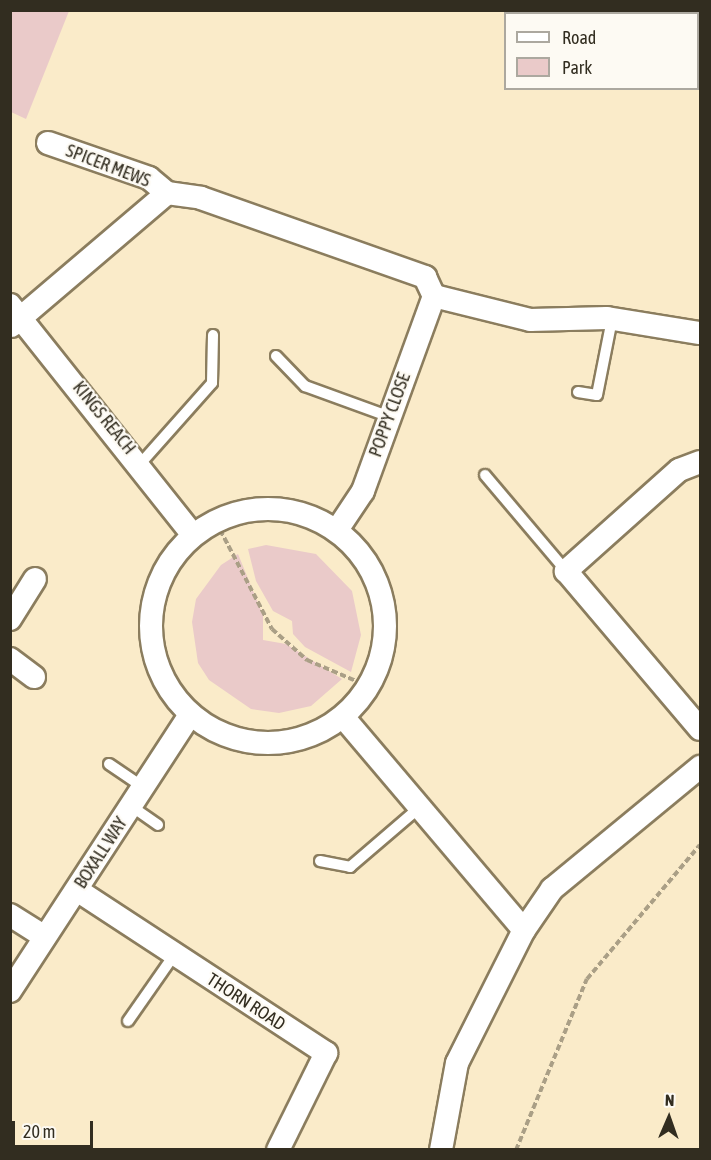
<!DOCTYPE html>
<html>
<head>
<meta charset="utf-8">
<style>
  body { margin:0 }
  #map { position:relative; width:711px; height:1160px; overflow:hidden; background:#faebc9; font-family:"Asap Condensed",sans-serif }
  div>[style] { position:absolute }
  .green>* { inset:0; background:#eacac9 }
  .path>* { height:4px; margin-top:-2px; transform-origin:0; background:repeating-linear-gradient(90deg,#aa9f86 0 6px,transparent 0 9px) }
  .roads { filter:drop-shadow(2px 0 #8b7d5e) drop-shadow(-2px 0 #8b7d5e) drop-shadow(0 2px #8b7d5e) drop-shadow(0 -2px #8b7d5e) }
  .service>* { height:10px; margin:-5px; padding:0 5px; transform-origin:5px; border-radius:5px; background:#fff }
  .minor>* { height:22px; margin:-11px; padding:0 11px; transform-origin:11px; border-radius:11px; background:#fff }
  .minor>.ring { margin:-11px; padding:0; box-sizing:content-box; background:none; border:22px solid #fff; border-radius:50% }
  span { translate:-50% -50%; white-space:nowrap; text-align:center; line-height:1.15; -webkit-text-stroke:4.5px #fdfaf3; paint-order:stroke }
  .street-label { font-size:18px; color:#322d20 }
  .frame { position:absolute; inset:0; border:12px solid #322d20; pointer-events:none }
  .legend { position:absolute; left:504px; top:12px; width:195px; height:78px; box-sizing:border-box; background:#fdfaf3; border:2px solid #aca89f; margin:0; padding:8px 10px; list-style:none; font-size:18px; color:#322d20 }
  .legend li { display:flex; align-items:center; gap:12px; height:30px }
  .legend b { width:30px; border:2px solid #aca89f }
  .north { position:absolute; left:639px; top:1088px; width:60px; height:60px; -webkit-text-stroke:4px #fdfaf3; paint-order:stroke; rotate:2deg; font-size:16px; font-weight:700; line-height:24px; text-align:center; color:#322d20 }
  .north::after { content:''; display:block; margin:auto; width:21px; height:27px; background:#322d20; clip-path:polygon(50% 0,100% 100%,50% 72%,0 100%) }
  .scale { position:absolute; left:12px; top:1121px; width:81px; height:27px; box-sizing:border-box; border:3px solid #322d20; border-top:0; padding-left:8px; font-size:18px; line-height:21px; white-space:nowrap; color:#322d20; -webkit-text-stroke:4px #fdfaf3; paint-order:stroke }
</style>
</head>
<body>
<div id="map">
  <div class="green">
    <div style="clip-path:polygon(11px 10px,69px 11px,26px 119px,11px 112px)"></div>
    <div style="clip-path:polygon(266px 545px,316px 554px,352px 591px,361px 635px,351px 672px,305px 647px,293px 634px,292px 621px,273px 611px,256px 581px,248px 549px)"></div>
    <div style="clip-path:polygon(238px 554px,263px 615px,263px 640px,286px 644px,342px 679px,311px 706px,279px 713px,251px 709px,209px 680px,198px 663px,192px 622px,196px 599px,221px 565px)"></div>
  </div>
  <div class="path">
    <div style="left:216px;top:522px;width:121px;rotate:62.4deg"></div>
    <div style="left:272px;top:629px;width:47px;rotate:41.5deg"></div>
    <div style="left:307px;top:660px;width:69px;rotate:23.2deg"></div>
    <div style="left:516px;top:1150px;width:185px;rotate:-67.5deg"></div>
    <div style="left:587px;top:979px;width:175px;rotate:-49.9deg"></div>
  </div>
  <div class="roads">
    <div class="service">
      <div style="left:276px;top:356px;width:42px;rotate:46deg"></div>
      <div style="left:305px;top:386px;width:90px;rotate:20deg"></div>
      <div style="left:578px;top:392px;width:19px;rotate:9deg"></div>
      <div style="left:597px;top:395px;width:77px;rotate:-78.8deg"></div>
      <div style="left:141px;top:463px;width:107px;rotate:-48.4deg"></div>
      <div style="left:212px;top:383px;width:48px;rotate:-88.8deg"></div>
      <div style="left:485px;top:475px;width:126px;rotate:49.8deg"></div>
      <div style="left:109px;top:764px;width:41px;rotate:34.1deg"></div>
      <div style="left:131px;top:806px;width:33px;rotate:35deg"></div>
      <div style="left:320px;top:861px;width:31px;rotate:11deg"></div>
      <div style="left:350px;top:867px;width:92px;rotate:-40.6deg"></div>
      <div style="left:128px;top:1021px;width:80px;rotate:-55.1deg"></div>
    </div>
    <div class="minor">
      <div style="left:48px;top:143px;width:107px;rotate:19.1deg"></div>
      <div style="left:149px;top:178px;width:23px;rotate:40deg"></div>
      <div style="left:167px;top:193px;width:34px;rotate:8deg"></div>
      <div style="left:201px;top:198px;width:238px;rotate:19.4deg"></div>
      <div style="left:425px;top:277px;width:21px;rotate:65deg"></div>
      <div style="left:434px;top:296px;width:99px;rotate:14deg"></div>
      <div style="left:530px;top:320px;width:77px;rotate:-1.5deg"></div>
      <div style="left:607px;top:318px;width:94px;rotate:9.2deg"></div>
      <div style="left:10px;top:305px;width:294px;rotate:51.5deg"></div>
      <div style="left:11px;top:326px;width:205px;rotate:-40.4deg"></div>
      <div style="left:700px;top:462px;width:22px;rotate:159deg"></div>
      <div style="left:679px;top:470px;width:152px;rotate:138.2deg"></div>
      <div style="left:566px;top:571px;width:207px;rotate:49.7deg"></div>
      <div class="ring" style="left:151px;top:509px;width:212px;height:212px"></div>
      <div style="left:337px;top:530px;width:47px;rotate:-56.3deg"></div>
      <div style="left:363px;top:491px;width:208px;rotate:-70deg"></div>
      <div style="left:10px;top:619px;width:47px;rotate:-58deg"></div>
      <div style="left:10px;top:659px;width:30px;rotate:37deg"></div>
      <div style="left:344px;top:718px;width:278px;rotate:49.7deg"></div>
      <div style="left:77px;top:890px;width:298px;rotate:33.2deg"></div>
      <div style="left:326px;top:1053px;width:108px;rotate:116.3deg"></div>
      <div style="left:10px;top:915px;width:41px;rotate:32.2deg"></div>
      <div style="left:10px;top:991px;width:330px;rotate:-56.9deg"></div>
      <div style="left:441px;top:1150px;width:88px;rotate:-79.6deg"></div>
      <div style="left:457px;top:1063px;width:149px;rotate:-63.3deg"></div>
      <div style="left:524px;top:930px;width:50px;rotate:-55.7deg"></div>
      <div style="left:552px;top:889px;width:192px;rotate:-39.5deg"></div>
    </div>
  </div>
  <div class="street-label">
    <span style="left:108px;top:166px;rotate:21deg">SPICER MEWS</span>
    <span style="left:390px;top:415px;rotate:-70deg">POPPY CLOSE</span>
    <span style="left:104px;top:418px;rotate:51deg">KINGS REACH</span>
    <span style="left:101px;top:853px;rotate:-57deg">BOXALL WAY</span>
    <span style="left:246px;top:1002px;rotate:33deg">THORN ROAD</span>
  </div>
  <div class="frame"></div>
  <ul class="legend">
  <li><b style="height:8px;background:#fff"></b>Road</li>
  <li><b style="height:16px;background:#eacac9"></b>Park</li>
  </ul>
  <div class="north">N</div>
  <div class="scale">20 m</div>
</div>
</body>
</html>
